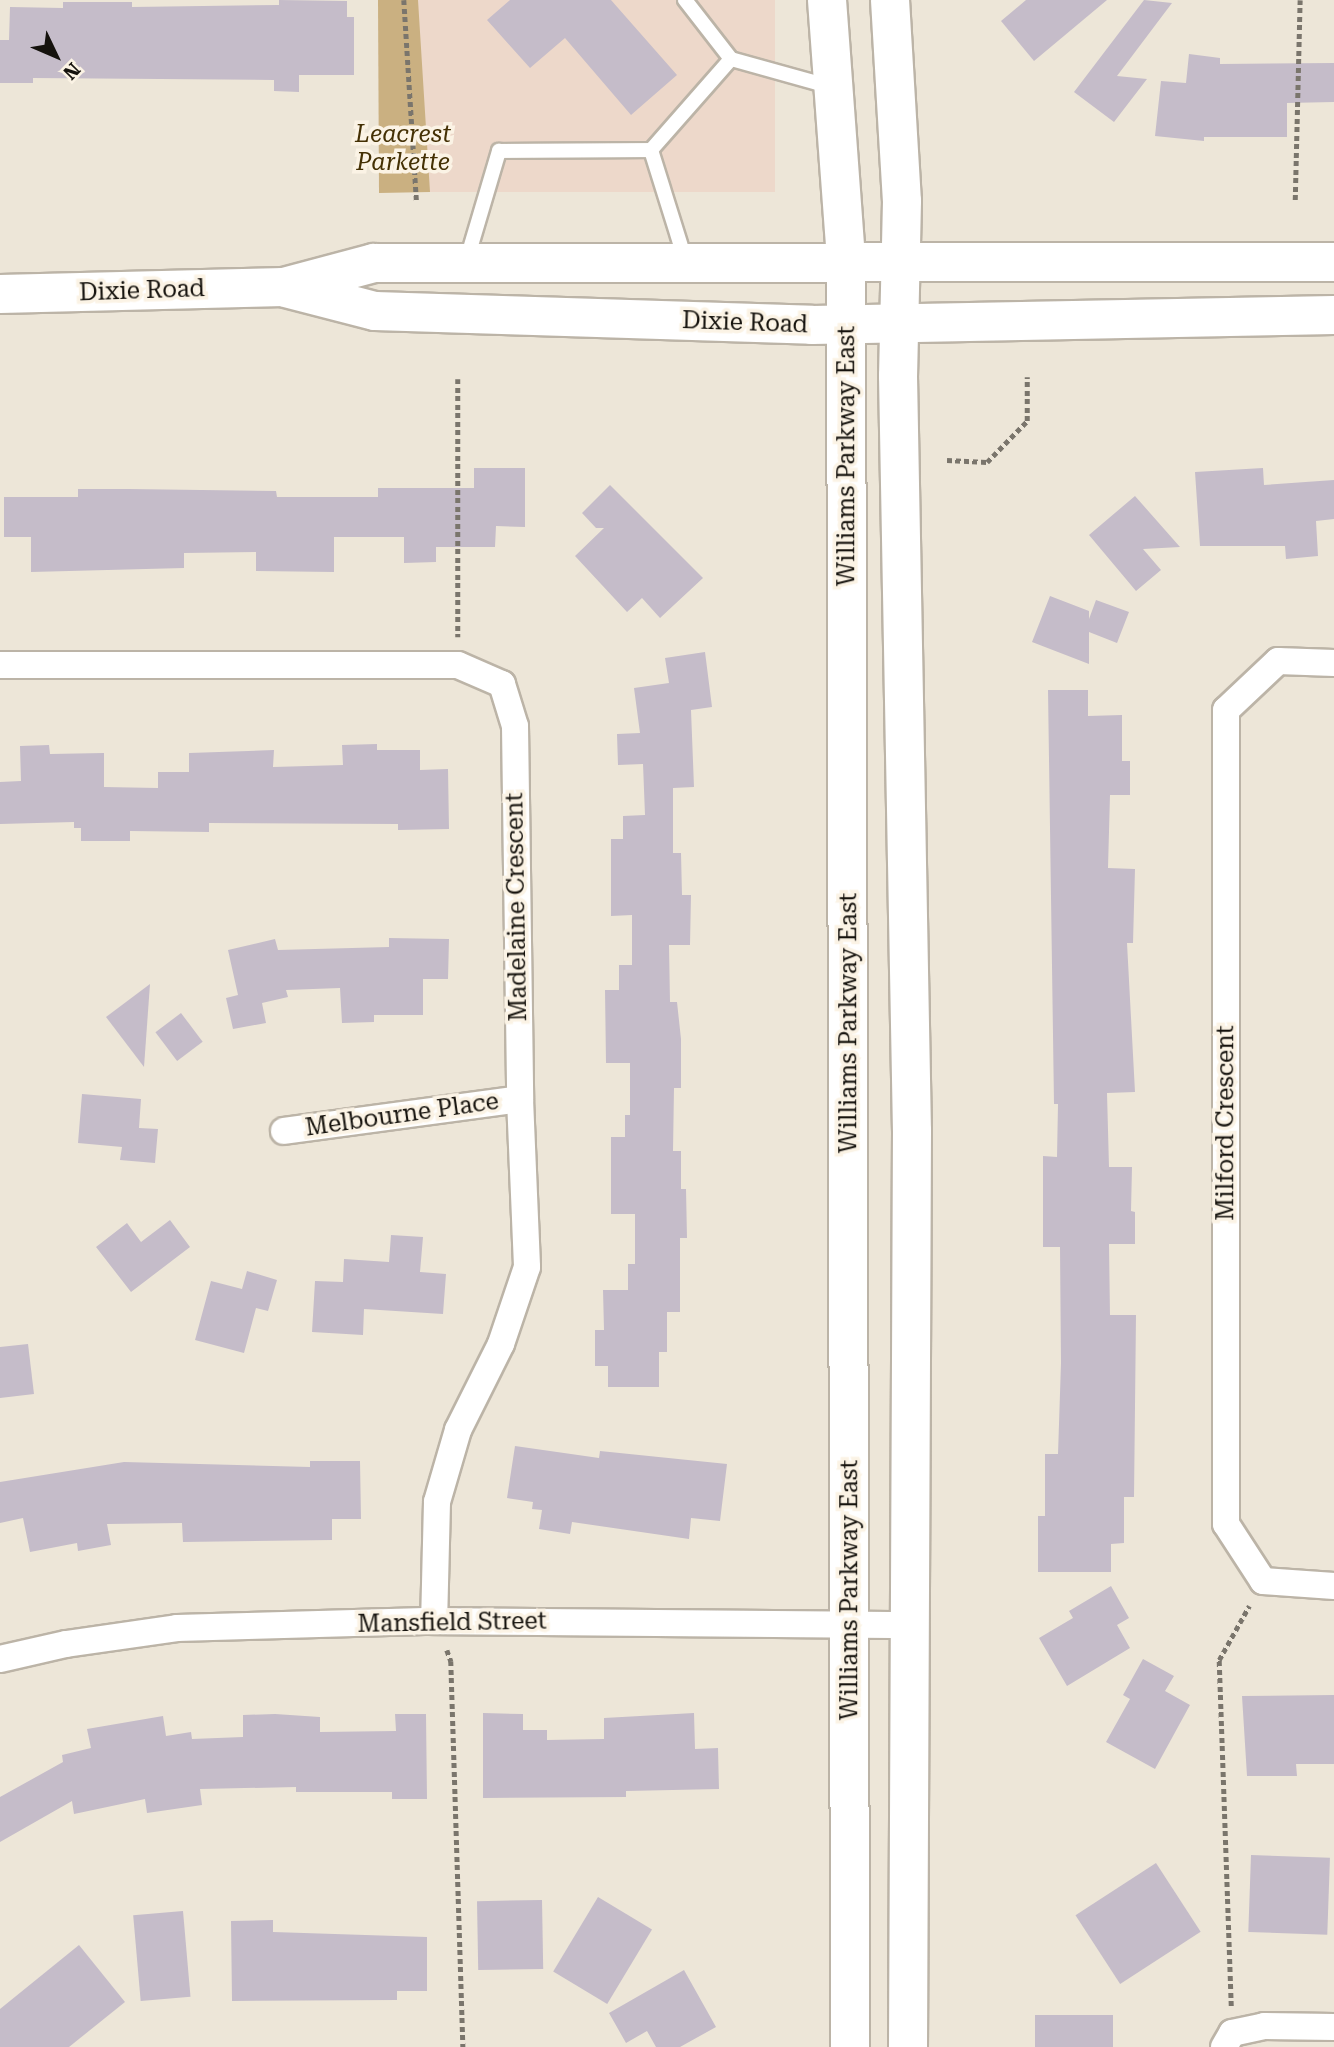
<!DOCTYPE html>
<html>
<head>
<meta charset="utf-8">
<style>
  body { margin:0 }
  #map { position:relative; width:1334px; height:2047px; overflow:hidden; background:#ede6d8; font-family:"Roboto Serif",serif }
  div>[style] { position:absolute }
  .commercial>* { inset:0; background:#edd8ca; transform-origin:0 0 }
  .green>* { inset:0; background:#cab081 }
  .building>* { inset:0; background:#c5bcc9; transform-origin:0 0 }
  .path>* { height:4.5px; margin-top:-2.25px; transform-origin:0; background:repeating-linear-gradient(90deg,#7a756c 0 5px,transparent 0 8.5px) }
  .roads { filter:drop-shadow(2px 0 #bcb4a7) drop-shadow(-2px 0 #bcb4a7) drop-shadow(0 2px #bcb4a7) drop-shadow(0 -2px #bcb4a7) }
  .service>* { height:14px; margin:-7px; padding:0 7px; transform-origin:7px; border-radius:7px; background:#fff }
  .minor>* { height:26px; margin:-13px; padding:0 13px; transform-origin:13px; border-radius:13px; background:#fff }
  .secondary>* { height:38px; margin:-19px; padding:0 19px; transform-origin:19px; border-radius:19px; background:#fff }
  span { translate:-50% -50%; white-space:nowrap; text-align:center; line-height:1.15; -webkit-text-stroke:7px #fbf3e5; paint-order:stroke }
  .park-label { font-size:24px; color:#443004; font-style:italic }
  .street-label { font-size:24px; color:#15120d }
  .north { position:absolute; left:21px; top:21px; width:70px; height:70px; -webkit-text-stroke:5px #fbf3e5; paint-order:stroke; rotate:134deg; font-size:19px; font-weight:700; line-height:28px; text-align:center; color:#15120d }
  .north::after { content:''; display:block; margin:auto; width:24px; height:32px; background:#15120d; clip-path:polygon(50% 0,100% 100%,50% 72%,0 100%) }
</style>
</head>
<body>
<div id="map">
  <div class="commercial">
    <div style="left:418px;top:0;width:357px;height:192px"></div>
  </div>
  <div class="green">
    <div style="clip-path:polygon(378px 0,418px 0,430px 192px,379px 193px)"></div>
  </div>
  <div class="building">
    <div style="clip-path:polygon(279px 0,347px 1px,347px 17px,354px 17px,354px 75px,299px 75px,299px 92px,274px 91px,274px 80px,33px 78px,33px 83px,0 83px,0 40px,9px 40px,10px 7px,63px 8px,63px 2px,132px 2px,132px 7px,279px 5px)"></div>
    <div style="clip-path:polygon(510px 0,611px 0,677px 75px,631px 115px,565px 38px,530px 68px,487px 20px)"></div>
    <div style="clip-path:polygon(1026px 0,1107px 0,1034px 61px,1001px 21px)"></div>
    <div style="clip-path:polygon(1144px 0,1172px 3px,1117px 76px,1147px 79px,1114px 122px,1074px 92px)"></div>
    <div style="clip-path:polygon(1189px 54px,1220px 58px,1220px 64px,1334px 63px,1334px 102px,1287px 103px,1287px 137px,1204px 137px,1204px 141px,1155px 136px,1161px 81px,1186px 83px)"></div>
    <div style="clip-path:polygon(474px 468px,525px 468px,525px 527px,496px 526px,495px 547px,436px 547px,436px 562px,404px 563px,404px 537px,334px 537px,334px 572px,256px 571px,256px 552px,184px 553px,184px 568px,31px 572px,31px 537px,4px 537px,4px 497px,78px 497px,78px 489px,129px 489px,276px 491px,277px 497px,378px 497px,378px 488px,474px 488px)"></div>
    <div style="clip-path:polygon(1263px 468px,1264px 485px,1334px 480px,1334px 519px,1316px 521px,1318px 556px,1286px 559px,1285px 546px,1200px 546px,1195px 472px)"></div>
    <div style="clip-path:polygon(610px 485px,703px 578px,660px 618px,642px 598px,627px 612px,575px 556px,604px 528px,596px 528px,582px 513px)"></div>
    <div style="clip-path:polygon(1135px 496px,1180px 547px,1143px 549px,1161px 570px,1136px 591px,1089px 535px)"></div>
    <div style="clip-path:polygon(1050px 596px,1089px 611px,1089px 619px,1096px 600px,1129px 612px,1117px 643px,1089px 632px,1089px 664px,1032px 642px)"></div>
    <div style="clip-path:polygon(705px 652px,712px 707px,691px 710px,694px 787px,673px 788px,673px 853px,681px 853px,682px 895px,691px 895px,690px 945px,669px 945px,670px 1002px,677px 1002px,681px 1039px,681px 1088px,674px 1088px,673px 1151px,681px 1151px,681px 1189px,686px 1189px,687px 1238px,680px 1238px,680px 1312px,667px 1312px,667px 1352px,659px 1352px,659px 1387px,608px 1387px,608px 1366px,595px 1366px,595px 1330px,604px 1330px,603px 1290px,628px 1290px,628px 1264px,635px 1264px,635px 1214px,611px 1214px,611px 1137px,625px 1137px,625px 1115px,630px 1115px,630px 1063px,606px 1063px,605px 990px,619px 990px,619px 965px,632px 965px,632px 915px,611px 916px,611px 839px,623px 839px,623px 816px,645px 815px,643px 764px,618px 765px,617px 734px,640px 733px,634px 688px,669px 683px,665px 658px)"></div>
    <div style="clip-path:polygon(1048px 690px,1088px 690px,1088px 716px,1122px 715px,1122px 761px,1130px 761px,1130px 795px,1110px 795px,1108px 868px,1135px 869px,1133px 943px,1127px 943px,1135px 1092px,1107px 1093px,1109px 1167px,1132px 1167px,1131px 1211px,1135px 1212px,1135px 1244px,1109px 1244px,1110px 1315px,1136px 1315px,1134px 1497px,1124px 1497px,1124px 1543px,1111px 1544px,1111px 1572px,1038px 1572px,1038px 1516px,1045px 1516px,1045px 1454px,1058px 1454px,1061px 1363px,1060px 1247px,1043px 1247px,1043px 1156px,1057px 1157px,1058px 1104px,1054px 1104px)"></div>
    <div style="clip-path:polygon(377px 744px,377px 750px,420px 750px,420px 770px,448px 769px,449px 829px,398px 830px,398px 824px,209px 823px,209px 832px,130px 831px,130px 841px,81px 841px,81px 828px,74px 828px,74px 822px,0 824px,0 782px,21px 781px,20px 746px,49px 745px,50px 754px,104px 753px,104px 787px,158px 788px,158px 772px,189px 772px,189px 753px,274px 750px,273px 767px,343px 765px,342px 745px)"></div>
    <div style="clip-path:polygon(389px 938px,449px 939px,448px 979px,423px 979px,423px 1015px,374px 1015px,374px 1022px,342px 1023px,340px 988px,286px 990px,288px 997px,262px 1003px,266px 1023px,233px 1029px,226px 998px,238px 995px,228px 950px,275px 939px,278px 950px,389px 947px)"></div>
    <div style="clip-path:polygon(150px 984px,144px 1067px,106px 1017px)"></div>
    <div style="left:181px;top:1013px;width:36px;height:32px;rotate:53deg"></div>
    <div style="clip-path:polygon(82px 1094px,141px 1099px,139px 1128px,158px 1129px,155px 1163px,120px 1160px,122px 1147px,78px 1143px)"></div>
    <div style="clip-path:polygon(170px 1220px,190px 1247px,131px 1292px,96px 1247px,127px 1223px,141px 1242px)"></div>
    <div style="clip-path:polygon(391px 1235px,423px 1237px,420px 1272px,446px 1274px,443px 1314px,364px 1309px,363px 1335px,312px 1332px,315px 1281px,343px 1282px,344px 1259px,389px 1262px)"></div>
    <div style="clip-path:polygon(247px 1271px,277px 1280px,268px 1311px,256px 1308px,244px 1353px,195px 1340px,211px 1281px,242px 1289px)"></div>
    <div style="clip-path:polygon(28px 1344px,34px 1394px,0 1398px,0 1347px)"></div>
    <div style="clip-path:polygon(515px 1446px,599px 1458px,600px 1451px,727px 1464px,720px 1521px,691px 1518px,689px 1539px,572px 1522px,570px 1534px,539px 1529px,542px 1510px,532px 1509px,533px 1502px,507px 1498px)"></div>
    <div style="clip-path:polygon(310px 1461px,360px 1461px,361px 1519px,332px 1519px,332px 1540px,183px 1542px,182px 1523px,107px 1524px,111px 1545px,78px 1551px,77px 1543px,30px 1552px,23px 1518px,0 1523px,0 1482px,124px 1462px,310px 1467px)"></div>
    <div style="clip-path:polygon(1111px 1586px,1129px 1618px,1117px 1625px,1130px 1648px,1067px 1686px,1039px 1638px,1073px 1618px,1069px 1611px)"></div>
    <div style="clip-path:polygon(1143px 1659px,1174px 1676px,1165px 1691px,1190px 1705px,1155px 1769px,1106px 1742px,1130px 1699px,1123px 1695px)"></div>
    <div style="clip-path:polygon(1334px 1695px,1334px 1764px,1296px 1764px,1297px 1776px,1247px 1776px,1242px 1696px)"></div>
    <div style="clip-path:polygon(483px 1713px,523px 1714px,523px 1730px,547px 1730px,547px 1740px,604px 1739px,604px 1718px,694px 1713px,695px 1749px,718px 1748px,719px 1789px,626px 1791px,626px 1797px,483px 1798px)"></div>
    <div style="clip-path:polygon(275px 1714px,320px 1717px,320px 1732px,396px 1731px,395px 1714px,426px 1714px,427px 1799px,392px 1799px,392px 1792px,296px 1792px,296px 1787px,200px 1789px,202px 1805px,147px 1813px,145px 1799px,74px 1814px,72px 1801px,0 1842px,0 1797px,63px 1762px,62px 1755px,91px 1748px,87px 1729px,163px 1716px,166px 1736px,191px 1732px,192px 1739px,243px 1737px,243px 1715px)"></div>
    <div style="left:1251px;top:1855px;width:79px;height:77px;rotate:2deg"></div>
    <div style="left:1156px;top:1863px;width:82px;height:96px;rotate:57deg"></div>
    <div style="left:598px;top:1897px;width:63px;height:87px;rotate:31deg"></div>
    <div style="left:542px;top:1900px;width:69px;height:65px;rotate:89deg"></div>
    <div style="left:183px;top:1911px;width:86px;height:50px;rotate:85deg"></div>
    <div style="clip-path:polygon(273px 1920px,273px 1932px,427px 1937px,427px 1991px,397px 1991px,397px 2000px,232px 2001px,231px 1921px)"></div>
    <div style="clip-path:polygon(79px 1945px,125px 2002px,69px 2047px,0 2047px,0 2009px)"></div>
    <div style="clip-path:polygon(684px 1970px,716px 2027px,680px 2047px,656px 2047px,647px 2031px,626px 2043px,609px 2013px)"></div>
    <div style="left:1113px;top:2015px;width:32px;height:78px;rotate:90deg"></div>
  </div>
  <div class="path">
    <div style="left:404px;top:0;width:204px;rotate:86.4deg"></div>
    <div style="left:1295px;top:200px;width:200px;rotate:-88.6deg"></div>
    <div style="left:458px;top:379px;width:258px;rotate:90deg"></div>
    <div style="left:947px;top:460px;width:40px;rotate:2.9deg"></div>
    <div style="left:987px;top:462px;width:57px;rotate:-45.7deg"></div>
    <div style="left:1027px;top:421px;width:44px;rotate:-90deg"></div>
    <div style="left:447px;top:1650px;width:12px;rotate:70deg"></div>
    <div style="left:451px;top:1661px;width:386px;rotate:88.2deg"></div>
    <div style="left:1231px;top:2006px;width:346px;rotate:-92deg"></div>
    <div style="left:1219px;top:1660px;width:62px;rotate:-60.9deg"></div>
  </div>
  <div class="roads">
    <div class="service">
      <div style="left:731px;top:59px;width:104px;rotate:15.6deg"></div>
      <div style="left:651px;top:150px;width:114px;rotate:72.7deg"></div>
      <div style="left:467px;top:259px;width:113px;rotate:-73.5deg"></div>
      <div style="left:499px;top:151px;width:152px;rotate:-0.4deg"></div>
      <div style="left:651px;top:150px;width:121px;rotate:-48.7deg"></div>
      <div style="left:731px;top:59px;width:75px;rotate:-127.9deg"></div>
    </div>
    <div class="minor">
      <div style="left:1334px;top:663px;width:56px;rotate:-178deg"></div>
      <div style="left:1278px;top:661px;width:71px;rotate:136.7deg"></div>
      <div style="left:1226px;top:710px;width:814px;rotate:90deg"></div>
      <div style="left:1226px;top:1524px;width:68px;rotate:57deg"></div>
      <div style="left:1263px;top:1581px;width:71px;rotate:4deg"></div>
      <div style="left:0;top:665px;width:458px"></div>
      <div style="left:458px;top:665px;width:48px;rotate:23.4deg"></div>
      <div style="left:502px;top:684px;width:44px;rotate:72.8deg"></div>
      <div style="left:515px;top:726px;width:373px;rotate:89.2deg"></div>
      <div style="left:520px;top:1099px;width:168px;rotate:87.6deg"></div>
      <div style="left:527px;top:1267px;width:81px;rotate:108.7deg"></div>
      <div style="left:501px;top:1344px;width:96px;rotate:116.6deg"></div>
      <div style="left:458px;top:1430px;width:75px;rotate:106.3deg"></div>
      <div style="left:437px;top:1502px;width:119px;rotate:91.4deg"></div>
      <div style="left:284px;top:1131px;width:238px;rotate:-7.7deg"></div>
      <div style="left:0;top:1659px;width:68px;rotate:-12.8deg"></div>
      <div style="left:66px;top:1644px;width:112px;rotate:-8.2deg"></div>
      <div style="left:177px;top:1628px;width:257px;rotate:-1.6deg"></div>
      <div style="left:434px;top:1621px;width:474px;rotate:0.5deg"></div>
      <div style="left:1224px;top:2047px;width:16px;rotate:-60deg"></div>
      <div style="left:1232px;top:2033px;width:33px;rotate:-12deg"></div>
      <div style="left:1264px;top:2026px;width:70px;rotate:0.8deg"></div>
    </div>
    <div class="secondary">
      <div style="left:827px;top:0;width:261px;rotate:85.8deg"></div>
      <div style="left:846px;top:260px;width:1787px;rotate:89.87deg"></div>
      <div style="left:890px;top:0;width:201px;rotate:86.6deg"></div>
      <div style="left:902px;top:201px;width:175px;rotate:91.3deg"></div>
      <div style="left:898px;top:376px;width:755px;rotate:88.94deg"></div>
      <div style="left:912px;top:1131px;width:916px;rotate:90.25deg"></div>
      <div style="left:286px;top:288px;width:92px;rotate:14.5deg"></div>
      <div style="left:375px;top:311px;width:437px;rotate:1.8deg"></div>
      <div style="left:812px;top:325px;width:522px;rotate:-1.1deg"></div>
      <div style="left:0;top:294px;width:284px;rotate:-1.4deg"></div>
      <div style="left:284px;top:287px;width:93px;rotate:-14.9deg"></div>
      <div style="left:374px;top:263px;width:960px;rotate:-0.06deg"></div>
    </div>
  </div>
  <div class="park-label">
    <span style="left:403px;top:149px">Leacrest<br>Parkette</span>
  </div>
  <div class="street-label">
    <span style="left:142px;top:291px;rotate:-2deg">Dixie Road</span>
    <span style="left:745px;top:323px;rotate:2deg">Dixie Road</span>
    <span style="left:847px;top:456px;rotate:-90deg">Williams Parkway East</span>
    <span style="left:517px;top:907px;rotate:-91deg">Madelaine Crescent</span>
    <span style="left:849px;top:1023px;rotate:-90deg">Williams Parkway East</span>
    <span style="left:402px;top:1115px;rotate:-8deg">Melbourne Place</span>
    <span style="left:1226px;top:1123px;rotate:-90deg">Milford Crescent</span>
    <span style="left:850px;top:1590px;rotate:-90deg">Williams Parkway East</span>
    <span style="left:452px;top:1623px;rotate:-1deg">Mansfield Street</span>
  </div>
  <div class="north">N</div>
</div>
</body>
</html>
